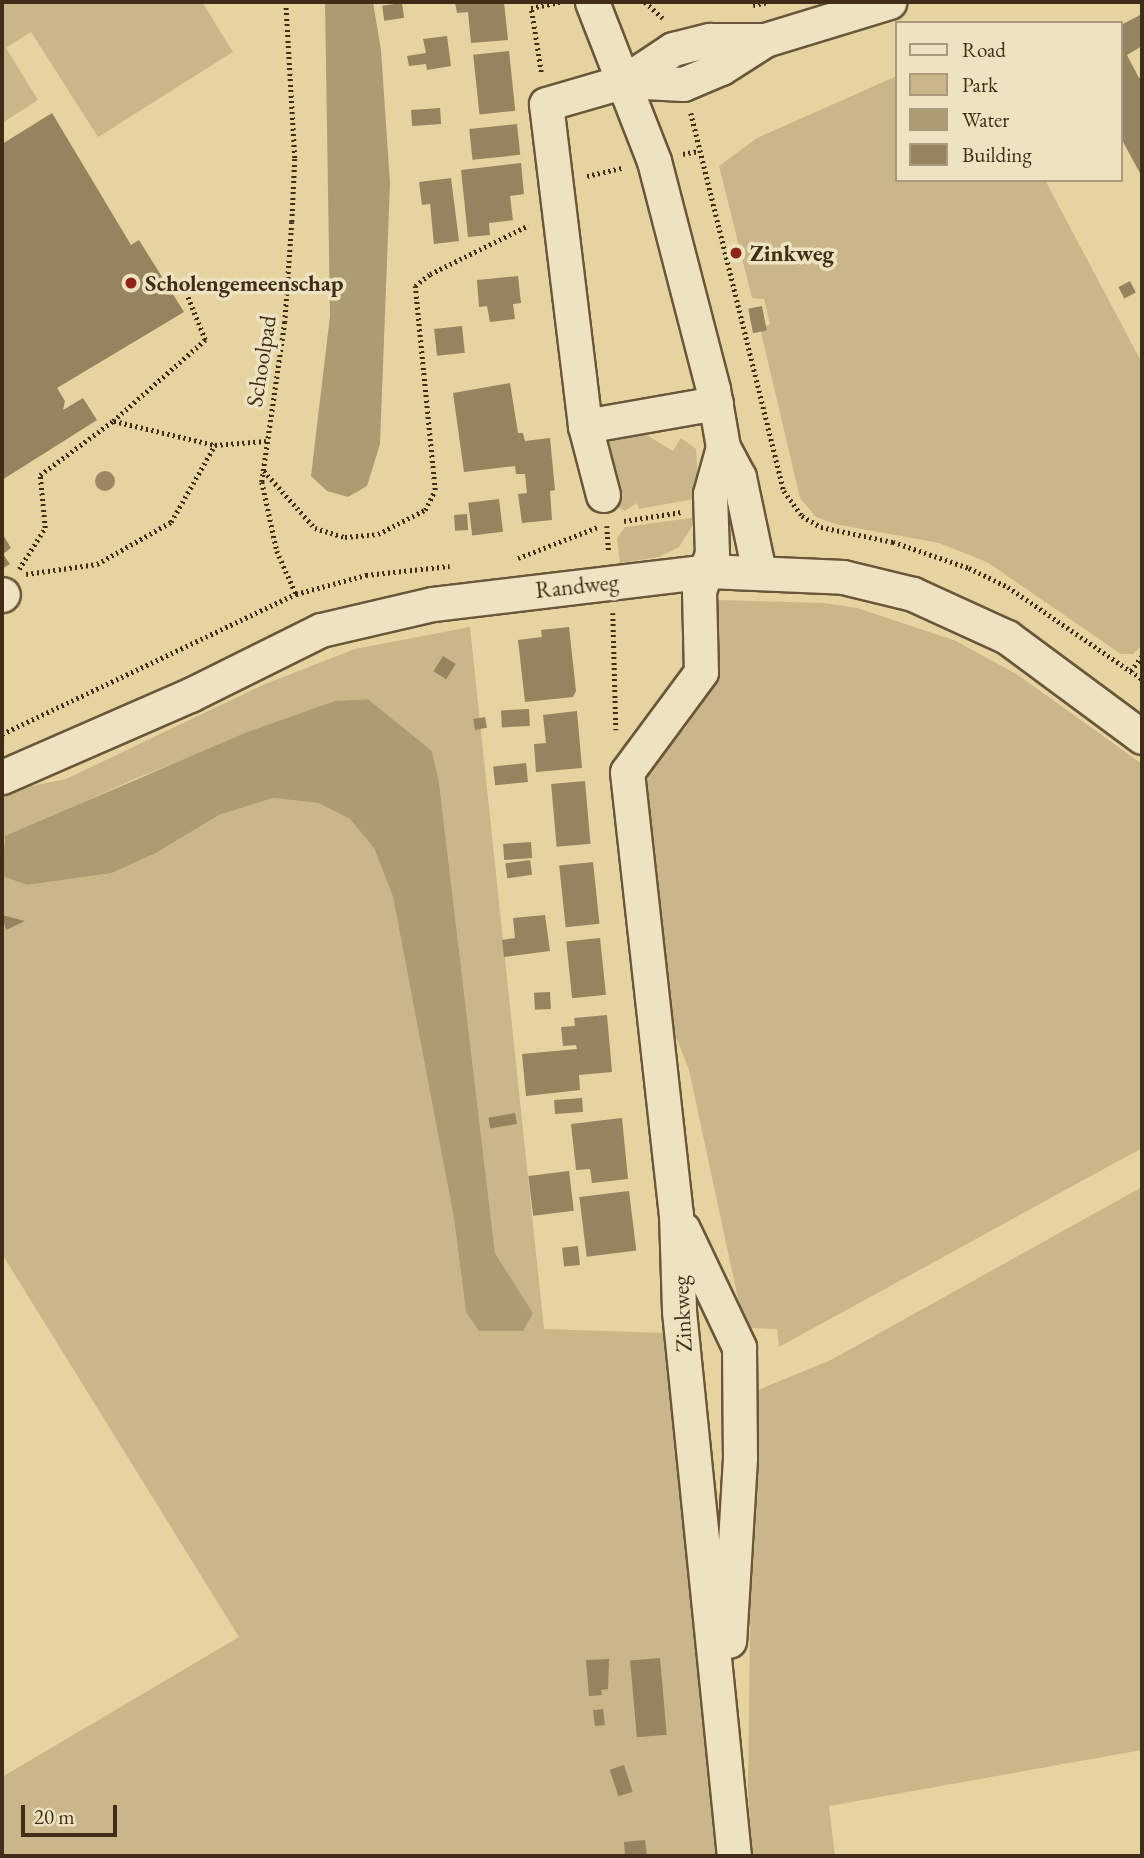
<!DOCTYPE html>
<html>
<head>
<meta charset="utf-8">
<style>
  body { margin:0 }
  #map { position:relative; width:1144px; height:1858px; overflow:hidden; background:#e5d4a0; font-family:"EB Garamond",serif }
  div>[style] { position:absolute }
  .green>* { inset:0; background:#c9b789 }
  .water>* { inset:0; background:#ad9b72 }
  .building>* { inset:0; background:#96835f; transform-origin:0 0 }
  .path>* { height:4.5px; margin-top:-2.25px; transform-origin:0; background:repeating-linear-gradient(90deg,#412c18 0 2px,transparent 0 5.5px) }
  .roads { filter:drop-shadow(2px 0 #6a563a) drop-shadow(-2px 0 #6a563a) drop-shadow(0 2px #6a563a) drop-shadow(0 -2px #6a563a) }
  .minor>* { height:33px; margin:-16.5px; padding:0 16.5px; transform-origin:16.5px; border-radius:16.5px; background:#eee3c1 }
  .trees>* { width:20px; height:20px; margin:-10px; border-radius:50%; background:#9a8762 }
  .dots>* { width:19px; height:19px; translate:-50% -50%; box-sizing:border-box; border:4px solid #eee3c1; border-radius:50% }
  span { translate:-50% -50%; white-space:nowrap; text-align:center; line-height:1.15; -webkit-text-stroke:7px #eee3c1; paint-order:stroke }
  .poi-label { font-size:23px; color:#412c18; font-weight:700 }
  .left { translate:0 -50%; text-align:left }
  .street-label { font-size:23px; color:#412c18 }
  .frame { position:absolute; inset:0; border:4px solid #412c18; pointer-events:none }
  .legend { position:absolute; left:895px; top:21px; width:228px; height:161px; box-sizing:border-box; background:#eee3c1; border:2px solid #a99a7d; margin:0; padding:9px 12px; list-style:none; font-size:21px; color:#412c18 }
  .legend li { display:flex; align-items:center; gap:14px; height:35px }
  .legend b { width:35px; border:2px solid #a99a7d }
  .scale { position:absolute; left:21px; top:1805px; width:96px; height:32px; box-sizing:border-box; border:4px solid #412c18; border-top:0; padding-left:9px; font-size:21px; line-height:24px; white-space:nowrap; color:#412c18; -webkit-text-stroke:5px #eee3c1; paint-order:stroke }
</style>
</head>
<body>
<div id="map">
  <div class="green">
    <div style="clip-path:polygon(2px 2px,202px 2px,233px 52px,98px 137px,31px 32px,6px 48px,38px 100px,2px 123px)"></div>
    <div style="clip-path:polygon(897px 76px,897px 180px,1045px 180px,1142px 363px,1142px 645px,1133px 654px,1121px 654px,987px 562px,939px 543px,835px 524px,816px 517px,800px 498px,760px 328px,770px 324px,764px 299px,752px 298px,719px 166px,757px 138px)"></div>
    <div style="clip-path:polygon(645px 425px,645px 434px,673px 451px,681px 438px,696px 449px,699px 498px,639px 509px,637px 503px,625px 511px,614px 505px,602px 435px)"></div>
    <div style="clip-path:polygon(698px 517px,679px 547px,659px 557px,620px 563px,617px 538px,625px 527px)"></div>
    <div style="clip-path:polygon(717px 600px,824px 603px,857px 608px,956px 641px,1018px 675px,1142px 764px,1142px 1148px,779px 1347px,777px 1329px,749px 1328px,741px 1313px,689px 1070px,661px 999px,635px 765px,685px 729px,696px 708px,715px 646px)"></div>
    <div style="clip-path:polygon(470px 627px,544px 1329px,666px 1333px,722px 1856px,2px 1856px,2px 1777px,239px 1637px,2px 1254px,2px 876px,27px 885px,112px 873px,156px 853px,219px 815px,273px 798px,318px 803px,350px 819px,374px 848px,393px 897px,454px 1219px,466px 1312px,533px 1313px,495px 1253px,439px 782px,432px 751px,368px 699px,335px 701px,134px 779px,2px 840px,2px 792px,66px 779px,265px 684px,355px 649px)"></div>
    <div style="clip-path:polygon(1142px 1187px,1142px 1750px,829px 1806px,835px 1856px,752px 1856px,748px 1790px,753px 1392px,831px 1360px)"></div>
  </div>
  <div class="water">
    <div style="clip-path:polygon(325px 2px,373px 2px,381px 50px,390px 183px,380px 444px,367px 486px,348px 497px,327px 491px,311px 476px,330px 316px)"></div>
    <div style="clip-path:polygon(368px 699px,432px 751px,439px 782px,495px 1253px,533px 1313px,523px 1331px,479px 1331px,466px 1312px,454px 1219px,393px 897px,374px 848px,350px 819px,318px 803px,273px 798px,219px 815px,156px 853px,112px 873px,27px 885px,2px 876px,5px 836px,245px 733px,335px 701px)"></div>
  </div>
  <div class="building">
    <div style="clip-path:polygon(455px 2px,504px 2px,508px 40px,471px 43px,468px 12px,457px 13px)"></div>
    <div style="left:402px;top:3px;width:15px;height:20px;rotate:82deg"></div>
    <div style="clip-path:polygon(1142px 14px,1142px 46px,1127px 55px,1139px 78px,1142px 76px,1142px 177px,1121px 138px,1121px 25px)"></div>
    <div style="clip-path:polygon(447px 36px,451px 66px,427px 70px,426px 64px,409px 66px,407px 56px,426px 53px,423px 39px)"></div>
    <div style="left:509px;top:51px;width:60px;height:36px;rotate:84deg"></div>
    <div style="left:440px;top:108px;width:16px;height:29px;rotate:86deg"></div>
    <div style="clip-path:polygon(52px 113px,131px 245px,139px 240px,184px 312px,57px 388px,65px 401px,63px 410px,83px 398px,97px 420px,2px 480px,2px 144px)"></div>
    <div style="left:517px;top:124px;width:31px;height:48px;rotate:84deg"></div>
    <div style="clip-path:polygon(521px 163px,524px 194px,510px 196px,513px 220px,489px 223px,490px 235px,468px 237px,461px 170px)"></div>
    <div style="clip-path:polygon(451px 178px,459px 241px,434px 244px,430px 204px,422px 205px,419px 182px)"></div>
    <div style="clip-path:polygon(518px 276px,521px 303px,513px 304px,515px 319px,490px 322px,487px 306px,479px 307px,477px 280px)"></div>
    <div style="left:1130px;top:281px;width:13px;height:13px;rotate:63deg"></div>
    <div style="left:762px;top:306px;width:25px;height:14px;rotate:79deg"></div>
    <div style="left:462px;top:326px;width:27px;height:28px;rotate:84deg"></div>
    <div style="clip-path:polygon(510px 383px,518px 433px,523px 433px,525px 441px,550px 438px,555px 490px,550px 491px,552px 520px,522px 523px,518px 494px,527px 493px,525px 474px,516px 474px,515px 466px,464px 472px,453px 393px)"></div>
    <div style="left:499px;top:499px;width:33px;height:31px;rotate:83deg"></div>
    <div style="left:467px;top:514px;width:16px;height:13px;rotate:86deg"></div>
    <div style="clip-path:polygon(2px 533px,11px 548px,3px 554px,10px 564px,2px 569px)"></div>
    <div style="clip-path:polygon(569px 627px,576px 691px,573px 697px,525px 702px,518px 640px,542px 637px,541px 630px)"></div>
    <div style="left:443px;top:656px;width:15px;height:18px;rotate:32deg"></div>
    <div style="left:529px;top:709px;width:17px;height:28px;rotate:87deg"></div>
    <div style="clip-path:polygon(577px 711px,582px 768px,536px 772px,534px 744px,546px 743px,543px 715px)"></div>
    <div style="left:485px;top:717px;width:11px;height:12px;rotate:80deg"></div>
    <div style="left:526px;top:763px;width:19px;height:33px;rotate:84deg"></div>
    <div style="left:585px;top:781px;width:63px;height:34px;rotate:85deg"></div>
    <div style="left:531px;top:842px;width:16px;height:28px;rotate:86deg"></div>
    <div style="left:530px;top:860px;width:15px;height:25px;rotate:82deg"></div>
    <div style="left:593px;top:862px;width:62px;height:34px;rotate:84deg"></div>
    <div style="clip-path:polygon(2px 915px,25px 921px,6px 930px)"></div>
    <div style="clip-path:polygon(545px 915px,550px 951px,504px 957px,502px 940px,515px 938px,513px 918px)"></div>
    <div style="left:600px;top:938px;width:57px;height:34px;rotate:84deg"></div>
    <div style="left:550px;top:992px;width:17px;height:16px;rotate:87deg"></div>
    <div style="clip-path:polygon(607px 1015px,612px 1072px,579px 1075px,580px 1090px,526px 1096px,522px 1054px,577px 1049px,576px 1045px,563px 1046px,561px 1027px,575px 1026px,574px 1018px)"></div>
    <div style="left:582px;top:1098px;width:14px;height:28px;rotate:86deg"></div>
    <div style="left:515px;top:1113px;width:11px;height:27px;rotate:80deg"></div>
    <div style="clip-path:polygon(622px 1118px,628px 1179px,592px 1183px,590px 1169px,576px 1170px,571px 1124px)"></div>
    <div style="left:569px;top:1171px;width:40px;height:41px;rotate:83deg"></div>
    <div style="left:629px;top:1191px;width:60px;height:50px;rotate:83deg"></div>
    <div style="left:578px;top:1246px;width:19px;height:16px;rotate:84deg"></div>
    <div style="left:660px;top:1658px;width:77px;height:30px;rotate:85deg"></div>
    <div style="clip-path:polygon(609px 1659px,608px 1689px,601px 1690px,602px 1695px,589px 1696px,586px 1660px)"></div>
    <div style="left:603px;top:1709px;width:16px;height:10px;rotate:83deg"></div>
    <div style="left:624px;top:1765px;width:28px;height:15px;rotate:72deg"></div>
    <div style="clip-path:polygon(645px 1840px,647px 1856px,625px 1856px,624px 1842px)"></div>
  </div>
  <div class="path">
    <div style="left:286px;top:2px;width:157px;rotate:86.7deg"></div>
    <div style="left:295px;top:159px;width:63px;rotate:92.7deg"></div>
    <div style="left:292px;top:222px;width:100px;rotate:94deg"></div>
    <div style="left:285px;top:322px;width:162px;rotate:98.2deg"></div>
    <div style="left:262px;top:482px;width:71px;rotate:77.7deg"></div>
    <div style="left:277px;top:551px;width:47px;rotate:66.2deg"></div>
    <div style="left:645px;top:2px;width:24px;rotate:42deg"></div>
    <div style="left:753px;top:5px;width:16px;rotate:-11deg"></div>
    <div style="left:541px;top:72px;width:65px;rotate:-98.9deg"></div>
    <div style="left:531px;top:8px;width:30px;rotate:-12deg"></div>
    <div style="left:691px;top:113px;width:389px;rotate:76.2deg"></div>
    <div style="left:784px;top:491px;width:31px;rotate:54deg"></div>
    <div style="left:802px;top:516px;width:22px;rotate:30deg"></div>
    <div style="left:821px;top:527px;width:74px;rotate:11.8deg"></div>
    <div style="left:893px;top:542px;width:80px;rotate:18.9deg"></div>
    <div style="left:969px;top:568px;width:43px;rotate:26deg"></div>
    <div style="left:1008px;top:587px;width:163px;rotate:34.5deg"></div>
    <div style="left:683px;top:154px;width:16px;rotate:-11deg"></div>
    <div style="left:587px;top:176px;width:37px;rotate:-13deg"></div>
    <div style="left:114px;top:421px;width:104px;rotate:13.4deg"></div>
    <div style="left:215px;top:445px;width:51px;rotate:-4.5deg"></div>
    <div style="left:264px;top:471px;width:76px;rotate:48.2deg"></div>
    <div style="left:315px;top:528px;width:31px;rotate:17deg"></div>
    <div style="left:345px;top:537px;width:33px;rotate:-5deg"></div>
    <div style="left:378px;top:534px;width:53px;rotate:-27.1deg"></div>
    <div style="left:425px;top:510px;width:22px;rotate:-63deg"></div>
    <div style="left:435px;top:490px;width:205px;rotate:-95.6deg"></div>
    <div style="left:415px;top:286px;width:19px;rotate:-39deg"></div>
    <div style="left:430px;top:274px;width:110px;rotate:-26.3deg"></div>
    <div style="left:624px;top:521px;width:58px;rotate:-9deg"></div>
    <div style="left:607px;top:526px;width:26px;rotate:86deg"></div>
    <div style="left:518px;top:558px;width:86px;rotate:-21.2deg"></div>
    <div style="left:19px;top:569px;width:49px;rotate:-57.6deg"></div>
    <div style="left:45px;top:528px;width:53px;rotate:-95.4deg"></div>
    <div style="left:40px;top:475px;width:91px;rotate:-36.5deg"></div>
    <div style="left:113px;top:421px;width:123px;rotate:-41.4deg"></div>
    <div style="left:205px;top:340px;width:48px;rotate:-111.8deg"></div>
    <div style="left:26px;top:574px;width:72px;rotate:-8deg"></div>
    <div style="left:97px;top:564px;width:85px;rotate:-29.6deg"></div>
    <div style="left:171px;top:522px;width:89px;rotate:-60.3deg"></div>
    <div style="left:613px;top:613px;width:117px;rotate:88.5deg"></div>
    <div style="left:1131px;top:671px;width:19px;rotate:-54deg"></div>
    <div style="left:2px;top:734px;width:326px;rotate:-25.5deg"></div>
    <div style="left:296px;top:594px;width:73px;rotate:-15.2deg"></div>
    <div style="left:366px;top:575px;width:84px;rotate:-6.1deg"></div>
  </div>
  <div class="roads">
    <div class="minor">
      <div style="left:592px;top:2px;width:171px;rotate:68.7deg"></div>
      <div style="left:654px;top:161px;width:236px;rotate:75.5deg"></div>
      <div style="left:713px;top:389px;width:59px;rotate:80.2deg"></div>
      <div style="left:723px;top:447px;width:34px;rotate:62deg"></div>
      <div style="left:739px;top:477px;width:97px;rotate:78.1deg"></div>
      <div style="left:625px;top:81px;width:58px;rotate:3deg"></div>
      <div style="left:683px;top:84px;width:41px;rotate:-22.8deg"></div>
      <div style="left:721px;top:68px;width:52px;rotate:-32.5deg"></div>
      <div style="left:765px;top:40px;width:130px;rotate:-17deg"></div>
      <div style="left:585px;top:426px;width:133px;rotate:-10deg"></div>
      <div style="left:723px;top:447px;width:49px;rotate:105.5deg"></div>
      <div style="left:710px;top:494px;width:59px;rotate:88.1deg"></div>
      <div style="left:712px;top:553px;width:40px;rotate:108.9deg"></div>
      <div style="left:699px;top:591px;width:81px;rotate:88.6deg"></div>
      <div style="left:701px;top:672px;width:124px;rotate:126.5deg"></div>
      <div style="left:627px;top:772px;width:445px;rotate:83.7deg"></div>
      <div style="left:676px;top:1214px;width:97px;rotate:88.2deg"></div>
      <div style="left:679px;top:1311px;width:548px;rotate:84.24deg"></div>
      <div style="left:603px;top:495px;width:71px;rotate:-104.6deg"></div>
      <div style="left:585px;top:426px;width:324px;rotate:-96.9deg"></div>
      <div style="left:546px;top:104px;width:82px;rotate:-16.2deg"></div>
      <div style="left:625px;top:81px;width:58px;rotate:-33.7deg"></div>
      <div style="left:673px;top:49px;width:38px;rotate:-14deg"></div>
      <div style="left:710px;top:40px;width:55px"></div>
      <div style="left:2px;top:595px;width:1px;rotate:-45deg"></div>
      <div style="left:2px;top:777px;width:205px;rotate:-23.6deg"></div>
      <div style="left:190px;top:695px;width:146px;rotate:-26.4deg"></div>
      <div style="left:321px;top:630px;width:115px;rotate:-13.1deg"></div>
      <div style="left:433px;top:604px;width:277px;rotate:-6.8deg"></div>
      <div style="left:708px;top:571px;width:135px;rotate:2.5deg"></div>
      <div style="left:843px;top:577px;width:72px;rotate:13.7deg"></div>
      <div style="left:913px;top:594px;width:103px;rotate:24.6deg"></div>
      <div style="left:1007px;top:637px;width:168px;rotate:36.5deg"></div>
      <div style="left:683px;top:1229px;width:131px;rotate:64.6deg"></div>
      <div style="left:739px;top:1347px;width:111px;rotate:89.5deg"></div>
      <div style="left:740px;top:1458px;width:183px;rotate:93.4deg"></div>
    </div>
  </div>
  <div class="trees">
    <div style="left:105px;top:481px"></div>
  </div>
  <div class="dots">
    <div style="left:736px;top:253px;background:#8f2418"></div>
    <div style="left:131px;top:283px;background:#8f2418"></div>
  </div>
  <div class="poi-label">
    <span class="left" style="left:750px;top:253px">Zinkweg</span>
    <span class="left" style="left:145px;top:283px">Scholengemeenschap</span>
  </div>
  <div class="street-label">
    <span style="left:261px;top:361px;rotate:-81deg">Schoolpad</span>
    <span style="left:577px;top:586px;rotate:-6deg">Randweg</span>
    <span style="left:682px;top:1314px;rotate:-93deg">Zinkweg</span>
  </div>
  <div class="frame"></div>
  <ul class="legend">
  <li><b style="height:9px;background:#eee3c1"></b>Road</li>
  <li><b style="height:19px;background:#c9b789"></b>Park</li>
  <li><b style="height:19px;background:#ad9b72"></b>Water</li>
  <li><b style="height:19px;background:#96835f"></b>Building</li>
  </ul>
  <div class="scale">20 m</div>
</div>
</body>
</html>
